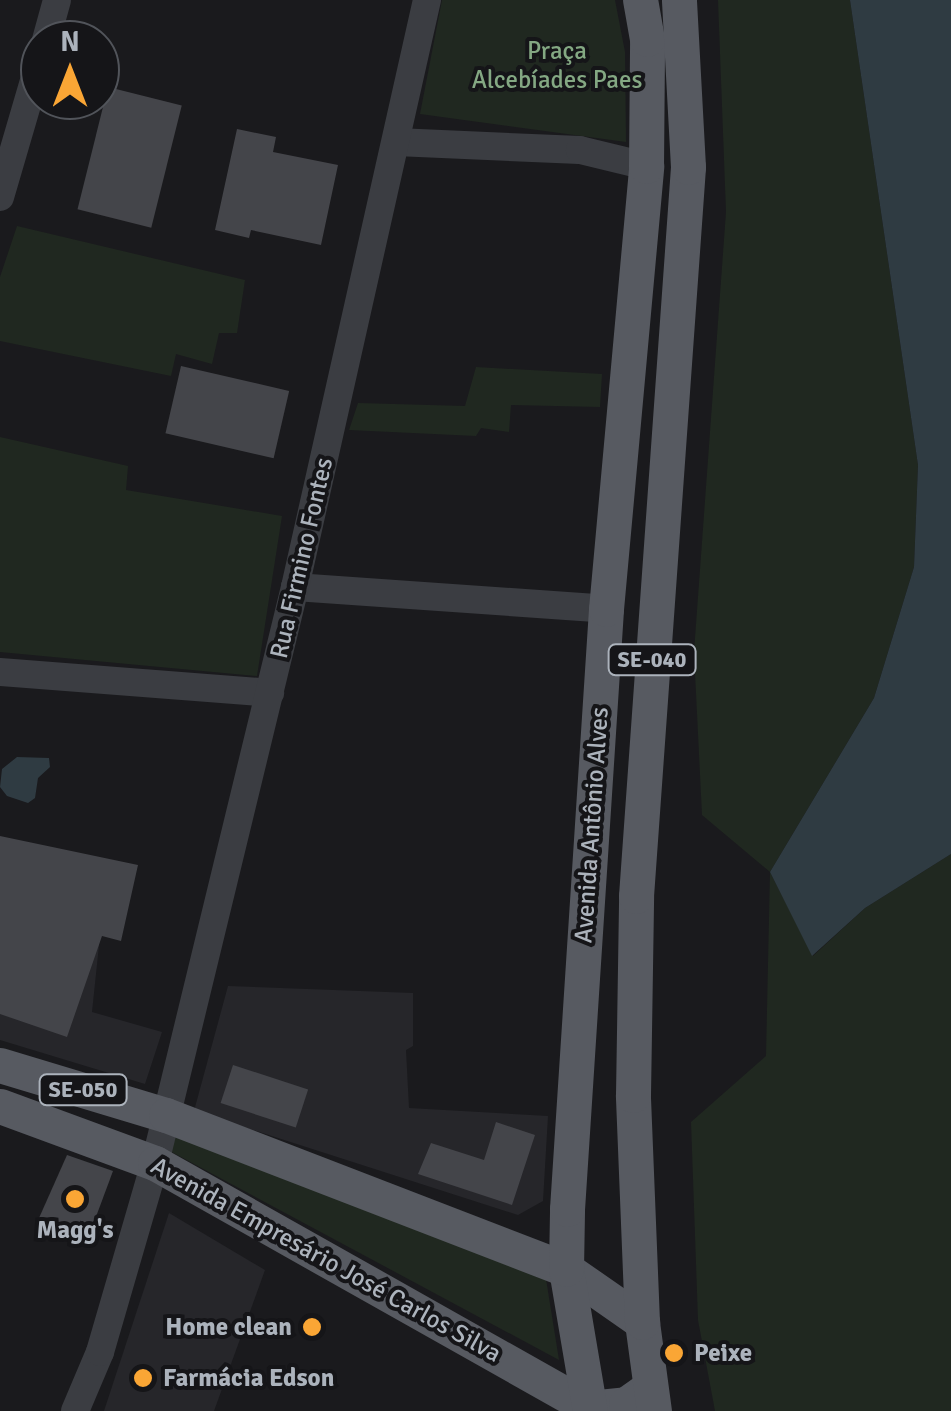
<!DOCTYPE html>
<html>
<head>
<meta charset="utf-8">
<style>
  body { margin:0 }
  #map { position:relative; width:951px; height:1411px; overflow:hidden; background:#1a1a1d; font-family:Signika,sans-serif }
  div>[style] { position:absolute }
  .built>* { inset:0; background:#26262a }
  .green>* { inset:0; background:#202820 }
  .water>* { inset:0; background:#2f3b42 }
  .building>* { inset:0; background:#44454a; transform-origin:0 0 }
  .minor>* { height:28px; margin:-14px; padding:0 14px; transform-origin:14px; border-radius:14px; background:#3b3d42 }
  .major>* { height:35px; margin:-17.5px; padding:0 17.5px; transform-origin:17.5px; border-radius:17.5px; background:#575a61 }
  .dots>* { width:28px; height:28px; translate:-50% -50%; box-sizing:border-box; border:5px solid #151518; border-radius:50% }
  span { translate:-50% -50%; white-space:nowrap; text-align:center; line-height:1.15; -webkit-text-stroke:8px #151518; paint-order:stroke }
  .shield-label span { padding:2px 8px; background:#151518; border:2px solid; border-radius:8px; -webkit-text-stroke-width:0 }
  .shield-label { font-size:22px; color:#acb3bc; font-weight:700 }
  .park-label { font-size:25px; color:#84a883 }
  .street-label { font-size:25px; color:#acb3bc }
  .poi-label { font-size:25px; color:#acb3bc; font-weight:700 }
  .right { translate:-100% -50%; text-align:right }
  .left { translate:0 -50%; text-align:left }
  .north { position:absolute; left:20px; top:20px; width:100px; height:100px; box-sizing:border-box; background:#151518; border:2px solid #51545a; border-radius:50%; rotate:0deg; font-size:28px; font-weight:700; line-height:40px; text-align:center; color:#acb3bc }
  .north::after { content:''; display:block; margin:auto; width:35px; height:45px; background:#faa635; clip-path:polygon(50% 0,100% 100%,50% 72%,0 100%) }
</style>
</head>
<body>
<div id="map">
  <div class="built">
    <div style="clip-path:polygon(0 914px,100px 936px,92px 1012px,162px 1032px,145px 1084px,0 1040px)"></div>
    <div style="clip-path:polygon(228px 986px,413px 993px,413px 1046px,406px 1050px,409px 1108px,548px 1116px,543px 1201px,518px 1215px,194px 1111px)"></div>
    <div style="clip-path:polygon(169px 1213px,265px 1270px,214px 1411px,104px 1411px)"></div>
  </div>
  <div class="green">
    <div style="clip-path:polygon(442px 0,615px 0,625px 52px,626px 142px,420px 114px)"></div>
    <div style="clip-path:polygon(718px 0,850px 0,918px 465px,914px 567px,874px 698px,770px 872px,813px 956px,865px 908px,951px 854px,951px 1411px,715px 1411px,698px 1320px,691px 1122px,766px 1056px,770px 872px,702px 815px,694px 652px,726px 212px)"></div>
    <div style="clip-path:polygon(17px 226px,245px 280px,237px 333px,219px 333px,212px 364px,176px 354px,171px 376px,0 341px,0 277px)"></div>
    <div style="clip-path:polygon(476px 367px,602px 374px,600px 407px,511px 405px,509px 432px,481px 428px,476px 436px,349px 430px,358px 403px,465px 406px)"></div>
    <div style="clip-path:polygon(0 437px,128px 466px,126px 490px,282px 516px,257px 676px,0 652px)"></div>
    <div style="clip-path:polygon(173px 1131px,546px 1279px,559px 1360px,168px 1150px)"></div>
  </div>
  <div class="water">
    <div style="clip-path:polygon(850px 0,951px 0,951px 854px,865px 908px,812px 956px,770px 872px,874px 698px,914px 567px,918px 465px)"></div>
    <div style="clip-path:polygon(17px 757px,49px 758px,50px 767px,38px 778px,35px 798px,28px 803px,7px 796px,0 787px,2px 769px)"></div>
  </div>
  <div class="building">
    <div style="left:108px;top:87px;width:76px;height:126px;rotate:14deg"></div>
    <div style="clip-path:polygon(237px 129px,276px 137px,273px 152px,338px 165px,321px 245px,251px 230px,249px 238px,215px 230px)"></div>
    <div style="left:181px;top:366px;width:111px;height:69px;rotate:13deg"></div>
    <div style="clip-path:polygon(0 836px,138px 865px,121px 941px,102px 936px,67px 1037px,0 1014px)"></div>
    <div style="left:233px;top:1065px;width:79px;height:40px;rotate:18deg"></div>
    <div style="clip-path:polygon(496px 1122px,535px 1135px,512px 1205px,418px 1174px,431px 1143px,484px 1160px)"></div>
    <div style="clip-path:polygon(67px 1155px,113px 1171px,87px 1241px,35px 1227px)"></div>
  </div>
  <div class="minor">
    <div style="left:46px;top:40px;width:41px;rotate:-74.6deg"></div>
    <div style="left:396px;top:142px;width:184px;rotate:2.5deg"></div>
    <div style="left:580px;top:150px;width:68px;rotate:13.6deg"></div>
    <div style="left:0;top:197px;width:143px;rotate:-73.7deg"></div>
    <div style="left:295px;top:587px;width:312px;rotate:4deg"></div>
    <div style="left:0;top:672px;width:271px;rotate:4.4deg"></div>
    <div style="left:75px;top:1411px;width:64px;rotate:-67deg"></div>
    <div style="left:100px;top:1352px;width:197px;rotate:-73.8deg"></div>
    <div style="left:155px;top:1163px;width:593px;rotate:-76.34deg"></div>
    <div style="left:295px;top:587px;width:602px;rotate:-77.33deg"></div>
  </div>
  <div class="major">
    <div style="left:0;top:1065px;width:173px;rotate:16.8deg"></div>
    <div style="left:166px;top:1115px;width:429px;rotate:21.1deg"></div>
    <div style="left:566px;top:1269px;width:93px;rotate:34.9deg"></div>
    <div style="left:0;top:1106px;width:165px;rotate:20.2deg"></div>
    <div style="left:155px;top:1163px;width:498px;rotate:29.4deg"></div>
    <div style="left:589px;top:1408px;width:37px;rotate:-6deg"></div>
    <div style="left:626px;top:1404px;width:28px;rotate:-35deg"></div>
    <div style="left:590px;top:1411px;width:144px;rotate:-99.6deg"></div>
    <div style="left:566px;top:1269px;width:60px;rotate:-89deg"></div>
    <div style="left:567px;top:1209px;width:601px;rotate:-86.28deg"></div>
    <div style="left:606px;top:609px;width:445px;rotate:-84.8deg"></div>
    <div style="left:646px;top:166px;width:127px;rotate:-89.5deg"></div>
    <div style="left:647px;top:39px;width:40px;rotate:-100deg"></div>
    <div style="left:654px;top:1411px;width:90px;rotate:-97.7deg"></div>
    <div style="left:642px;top:1322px;width:227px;rotate:-92.3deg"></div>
    <div style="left:633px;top:1095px;width:199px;rotate:-89.1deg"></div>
    <div style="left:636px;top:896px;width:731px;rotate:-85.92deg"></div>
    <div style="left:688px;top:167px;width:167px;rotate:-93.1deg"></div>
  </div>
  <div class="dots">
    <div style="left:75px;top:1199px;background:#faa635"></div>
    <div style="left:312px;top:1327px;background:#faa635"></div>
    <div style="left:674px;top:1353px;background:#faa635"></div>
    <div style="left:143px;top:1378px;background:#faa635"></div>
  </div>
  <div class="shield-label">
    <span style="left:652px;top:660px">SE-040</span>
    <span style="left:83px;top:1090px">SE-050</span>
  </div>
  <div class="park-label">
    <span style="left:557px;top:66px">Praça<br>Alcebíades Paes</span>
  </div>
  <div class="street-label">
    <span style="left:302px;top:558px;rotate:-77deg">Rua Firmino Fontes</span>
    <span style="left:592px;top:825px;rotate:-86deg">Avenida Antônio Alves</span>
    <span style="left:326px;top:1260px;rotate:29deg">Avenida Empresário José Carlos Silva</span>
  </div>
  <div class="poi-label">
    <span style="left:75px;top:1230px">Magg's</span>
    <span class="right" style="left:292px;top:1327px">Home clean</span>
    <span class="left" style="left:694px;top:1353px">Peixe</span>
    <span class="left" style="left:163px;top:1378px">Farmácia Edson</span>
  </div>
  <div class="north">N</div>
</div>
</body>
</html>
